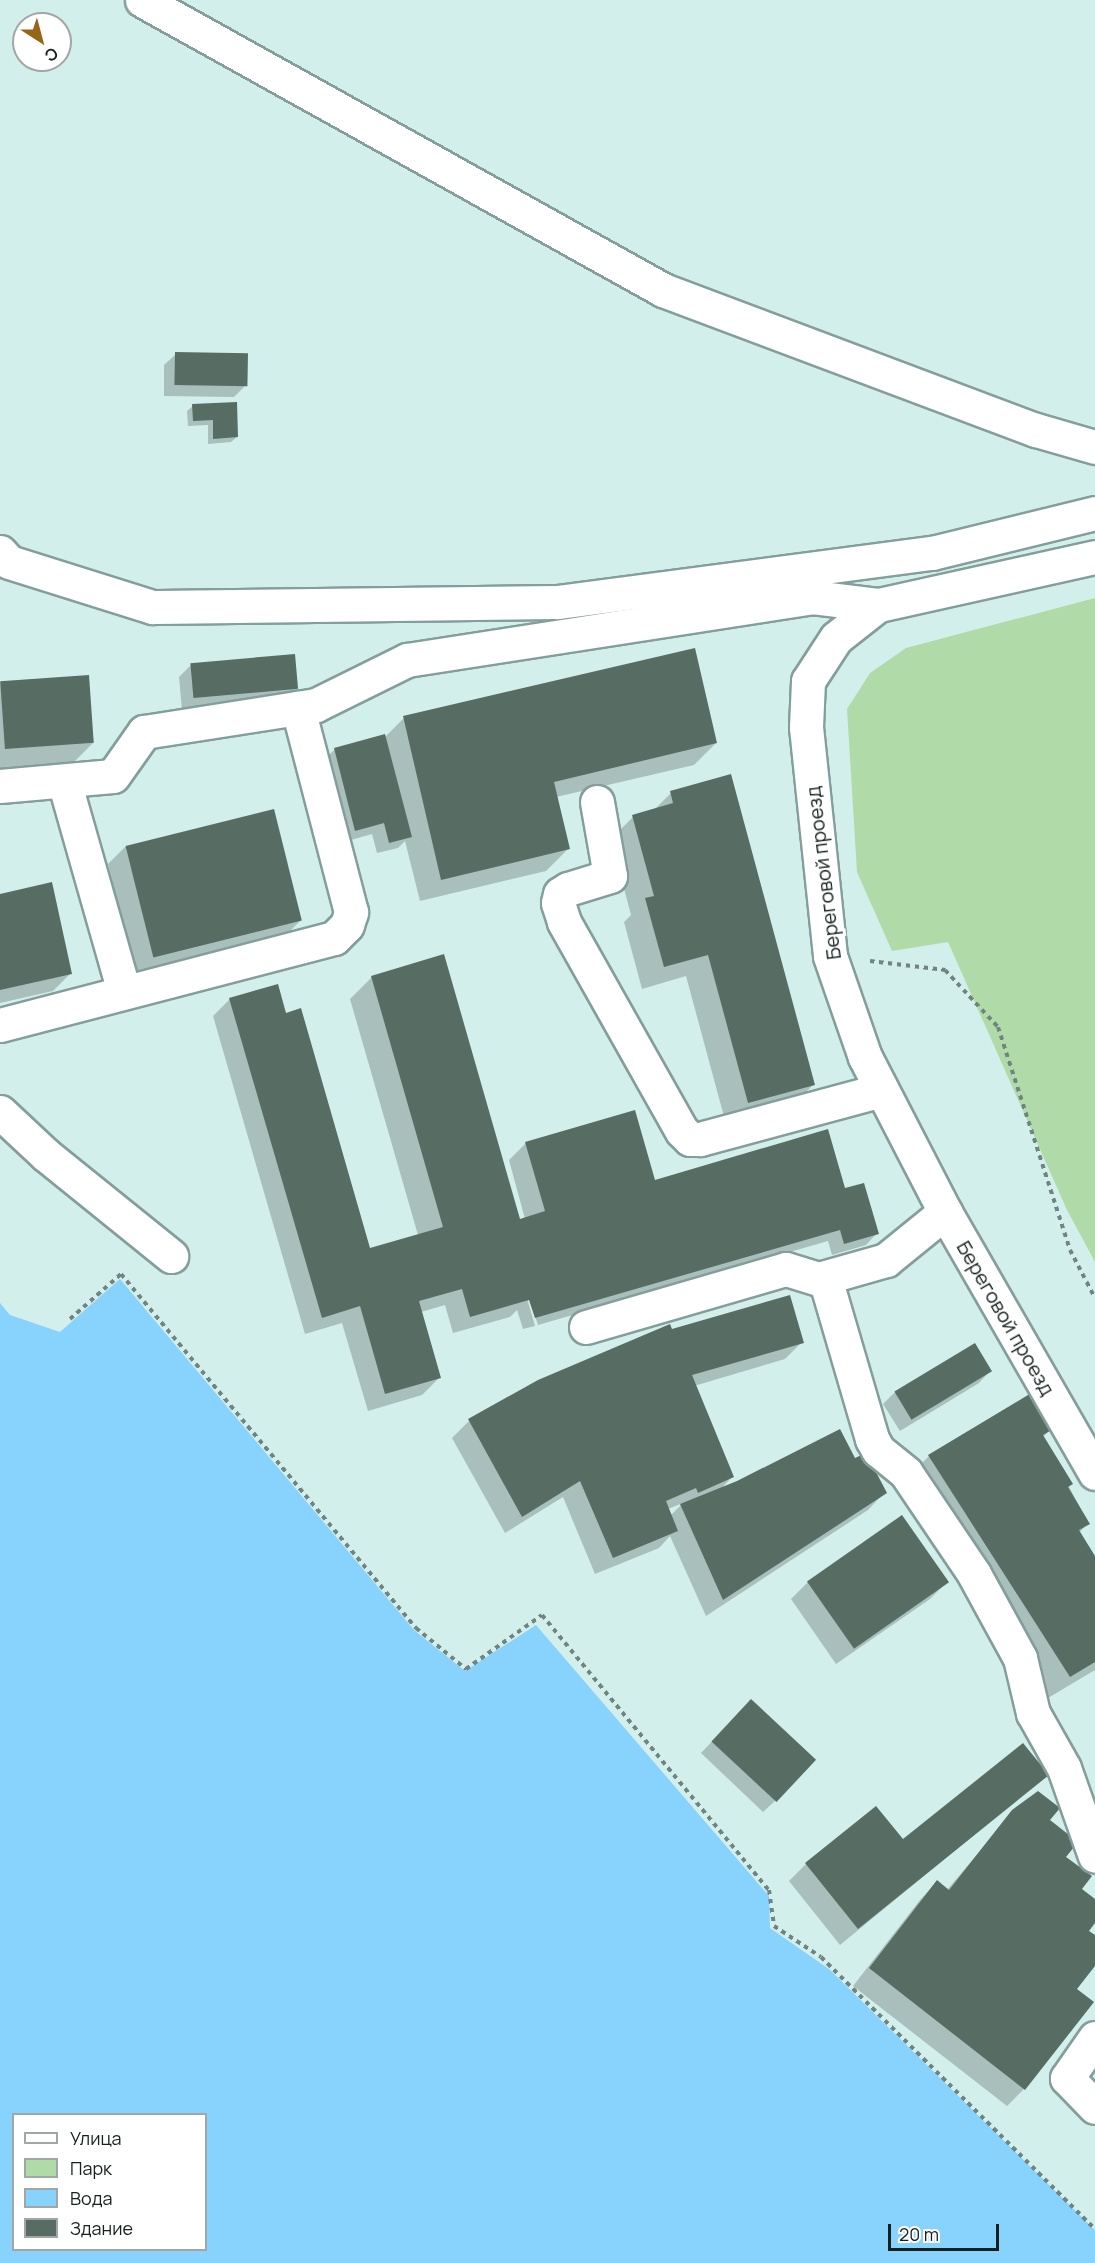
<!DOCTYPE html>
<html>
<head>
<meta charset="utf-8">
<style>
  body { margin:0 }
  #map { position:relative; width:1095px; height:2263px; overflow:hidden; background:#d3efeb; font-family:Manrope,sans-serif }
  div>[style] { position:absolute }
  .green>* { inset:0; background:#b0dba9 }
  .water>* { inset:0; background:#87d3fe }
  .shadow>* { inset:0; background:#0003 }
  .building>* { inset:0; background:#576c62; transform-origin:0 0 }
  .path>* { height:4px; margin-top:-2px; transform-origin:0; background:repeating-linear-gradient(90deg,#728482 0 4.5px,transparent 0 9px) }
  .roads { filter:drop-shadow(2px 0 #849e9b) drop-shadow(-2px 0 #849e9b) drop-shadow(0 2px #849e9b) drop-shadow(0 -2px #849e9b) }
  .minor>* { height:33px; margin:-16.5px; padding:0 16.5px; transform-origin:16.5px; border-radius:16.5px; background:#fff }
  span { translate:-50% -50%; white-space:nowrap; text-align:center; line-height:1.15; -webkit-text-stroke:6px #fff; paint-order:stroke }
  .street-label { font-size:20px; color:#16201f }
  .legend { position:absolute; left:12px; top:2113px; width:195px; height:138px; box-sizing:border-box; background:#fff; border:2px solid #a2a6a5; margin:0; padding:8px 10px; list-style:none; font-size:18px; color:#16201f }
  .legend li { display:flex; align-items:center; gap:12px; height:30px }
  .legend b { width:30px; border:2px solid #a2a6a5 }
  .north { position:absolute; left:12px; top:12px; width:60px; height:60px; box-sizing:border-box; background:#fff; border:2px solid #a2a6a5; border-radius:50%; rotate:144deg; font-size:16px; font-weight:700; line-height:24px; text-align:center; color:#16201f }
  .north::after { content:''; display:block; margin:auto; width:21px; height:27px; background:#98641a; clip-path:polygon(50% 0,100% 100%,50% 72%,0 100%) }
  .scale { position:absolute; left:888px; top:2224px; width:111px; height:27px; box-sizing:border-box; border:3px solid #16201f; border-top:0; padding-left:8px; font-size:18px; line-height:21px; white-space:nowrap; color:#16201f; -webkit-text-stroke:4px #fff; paint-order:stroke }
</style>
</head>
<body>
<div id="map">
  <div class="green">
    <div style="clip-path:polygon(1095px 598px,1095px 1262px,1067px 1210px,948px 942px,892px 951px,857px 872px,847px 709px,870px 673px,906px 648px)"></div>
  </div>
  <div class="water">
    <div style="clip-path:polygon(evenodd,120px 1279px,414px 1630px,465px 1671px,536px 1625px,769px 1896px,770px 1928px,829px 1969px,1095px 2230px,1095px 2263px,0 2263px,0 1303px,10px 1315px,60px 1332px,120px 1279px,14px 2114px,206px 2114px,206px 2250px,14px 2250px,14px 2114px)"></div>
  </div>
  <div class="shadow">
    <div style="clip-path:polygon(176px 354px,246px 385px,234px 397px,164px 396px,164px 365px)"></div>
    <div style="clip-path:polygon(193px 406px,237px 437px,231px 442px,208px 444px,208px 425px,188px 426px,187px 411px)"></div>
    <div style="clip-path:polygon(191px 665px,297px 689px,285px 701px,182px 710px,179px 677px)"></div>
    <div style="clip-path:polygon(0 683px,93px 743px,71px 765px,0 770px)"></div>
    <div style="clip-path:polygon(404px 718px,716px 743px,694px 765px,556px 797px,568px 849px,546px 871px,420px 901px,405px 841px,398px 848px,377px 853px,372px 834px,344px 842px,323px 761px,335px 749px,384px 738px)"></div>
    <div style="clip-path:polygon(671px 793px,814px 1084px,792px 1106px,726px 1124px,686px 976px,642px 989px,624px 922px,631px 915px,611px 839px,633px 817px,653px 811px)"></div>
    <div style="clip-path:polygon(273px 810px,300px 921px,283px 938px,135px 974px,108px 864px,125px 847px)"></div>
    <div style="clip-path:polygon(0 896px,71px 973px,53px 991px,0 1003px)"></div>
    <div style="clip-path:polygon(372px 977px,519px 1220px,525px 1219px,509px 1160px,526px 1143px,654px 1181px,844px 1190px,877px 1233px,866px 1245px,832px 1255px,828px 1241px,538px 1325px,507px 1229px,535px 1326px,523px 1329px,517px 1310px,510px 1317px,453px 1333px,445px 1305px,421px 1312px,440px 1377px,422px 1395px,368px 1411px,342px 1323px,305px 1334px,213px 1016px,230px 999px,285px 1015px,369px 1250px,418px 1235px,350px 999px)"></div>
    <div style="clip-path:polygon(evenodd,671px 1331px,802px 1342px,785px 1359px,694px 1386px,732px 1477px,720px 1490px,855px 1461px,885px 1492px,868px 1510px,706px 1616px,670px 1536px,659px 1548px,595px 1574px,563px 1497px,505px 1533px,452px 1438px,469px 1421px,671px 1331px,683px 1503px,670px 1516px,668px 1509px,683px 1503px)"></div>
    <div style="clip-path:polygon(990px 1371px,979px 1383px,900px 1431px,883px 1404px,895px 1392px)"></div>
    <div style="clip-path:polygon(1053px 1427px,1043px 1437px,1088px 1523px,1079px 1533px,1095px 1559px,1095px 1670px,1048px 1698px,907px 1478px,929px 1456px)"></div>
    <div style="clip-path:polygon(808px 1582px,947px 1582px,930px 1599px,836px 1664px,791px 1599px)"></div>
    <div style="clip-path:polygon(740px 1712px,775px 1801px,763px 1812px,701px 1753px)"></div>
    <div style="clip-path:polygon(1047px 1775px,840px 1945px,789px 1881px,806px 1864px,903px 1841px)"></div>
    <div style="clip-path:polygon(1013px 1812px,1048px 1821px,1080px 1889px,1095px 1901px,1095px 1921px,1087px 1931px,1095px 1937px,1095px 1963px,1075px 1989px,1024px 2089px,1007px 2106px,853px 1986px,920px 1900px,937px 1882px,947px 1890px)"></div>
  </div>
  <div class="building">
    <div style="left:175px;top:352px;width:73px;height:33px;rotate:1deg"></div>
    <div style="clip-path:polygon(237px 402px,238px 437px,213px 439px,213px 420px,193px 421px,192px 404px)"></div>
    <div style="clip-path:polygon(695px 648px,717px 743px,554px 782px,570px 849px,441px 880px,403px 716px)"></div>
    <div style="left:295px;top:654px;width:35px;height:105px;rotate:85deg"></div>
    <div style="left:89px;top:675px;width:68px;height:89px;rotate:86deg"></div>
    <div style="clip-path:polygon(385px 734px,412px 837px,389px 843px,384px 823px,355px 831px,334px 748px)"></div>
    <div style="clip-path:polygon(731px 774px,815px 1085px,748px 1103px,708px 955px,664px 967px,645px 898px,654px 896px,632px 815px,673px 803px,670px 791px)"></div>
    <div style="left:274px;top:809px;width:115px;height:153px;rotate:76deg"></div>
    <div style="clip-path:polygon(52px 882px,72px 974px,0 990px,0 894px)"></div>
    <div style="clip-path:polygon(444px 954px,520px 1219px,545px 1211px,525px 1142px,635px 1110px,655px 1180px,828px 1129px,845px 1188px,864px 1183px,879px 1234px,844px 1244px,840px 1230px,535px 1318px,529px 1300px,470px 1317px,462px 1289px,419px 1301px,441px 1378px,385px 1394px,360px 1306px,322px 1318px,229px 998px,278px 984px,286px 1013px,301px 1008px,370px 1248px,443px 1227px,371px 976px)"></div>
    <div style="clip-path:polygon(790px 1295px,804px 1343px,692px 1375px,734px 1477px,698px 1493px,696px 1488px,666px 1501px,678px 1531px,613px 1558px,580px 1481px,522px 1517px,468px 1419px,538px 1380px,670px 1324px,672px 1329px)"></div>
    <div style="left:975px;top:1343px;width:33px;height:94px;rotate:59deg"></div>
    <div style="clip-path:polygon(1033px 1392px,1055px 1428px,1043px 1435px,1073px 1484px,1068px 1487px,1090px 1524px,1079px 1530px,1095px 1556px,1095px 1662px,1070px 1677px,928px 1455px)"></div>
    <div style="clip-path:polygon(840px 1429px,855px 1458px,866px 1453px,887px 1493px,723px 1600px,680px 1504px,737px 1481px)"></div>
    <div style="left:902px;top:1515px;width:82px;height:116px;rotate:55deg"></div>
    <div style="left:751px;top:1699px;width:89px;height:58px;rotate:43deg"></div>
    <div style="clip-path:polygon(1023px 1743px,1049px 1775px,858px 1929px,805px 1863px,876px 1806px,903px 1839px)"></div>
    <div style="clip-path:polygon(1038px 1791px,1060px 1808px,1050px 1820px,1078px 1842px,1066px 1857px,1092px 1876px,1082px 1889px,1095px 1899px,1095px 1923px,1089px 1931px,1095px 1935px,1095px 1966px,1077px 1989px,1094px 2002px,1025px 2090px,869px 1968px,937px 1880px,949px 1890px,1012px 1810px)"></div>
  </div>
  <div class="path">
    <div style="left:870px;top:961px;width:76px;rotate:6.8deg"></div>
    <div style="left:945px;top:970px;width:78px;rotate:47.1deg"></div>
    <div style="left:998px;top:1027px;width:234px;rotate:72.1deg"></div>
    <div style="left:1070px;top:1250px;width:54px;rotate:62.5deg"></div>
    <div style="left:70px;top:1319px;width:68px;rotate:-41.4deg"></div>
    <div style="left:121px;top:1274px;width:461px;rotate:50.2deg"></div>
    <div style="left:416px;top:1628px;width:65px;rotate:39.4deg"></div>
    <div style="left:466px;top:1669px;width:93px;rotate:-35.4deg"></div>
    <div style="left:542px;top:1615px;width:357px;rotate:50.5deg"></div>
    <div style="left:769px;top:1890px;width:36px;rotate:82deg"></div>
    <div style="left:774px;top:1926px;width:56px;rotate:33.4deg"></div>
    <div style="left:821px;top:1957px;width:386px;rotate:44.8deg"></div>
  </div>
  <div class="roads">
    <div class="minor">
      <div style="left:142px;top:0;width:596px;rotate:29.1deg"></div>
      <div style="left:663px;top:290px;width:398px;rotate:20.6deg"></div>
      <div style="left:1036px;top:430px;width:61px;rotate:16.1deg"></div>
      <div style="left:0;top:552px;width:13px;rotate:48deg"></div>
      <div style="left:9px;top:562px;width:151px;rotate:17.4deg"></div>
      <div style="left:153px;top:607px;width:405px;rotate:-0.7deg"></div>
      <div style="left:558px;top:602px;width:377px;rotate:-7.5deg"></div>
      <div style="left:932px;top:553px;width:168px;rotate:-13.8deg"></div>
      <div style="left:1095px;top:557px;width:222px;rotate:167.5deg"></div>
      <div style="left:878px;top:605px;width:53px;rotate:141.8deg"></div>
      <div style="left:836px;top:638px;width:51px;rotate:123.1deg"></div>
      <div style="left:808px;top:681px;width:46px;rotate:92.5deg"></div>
      <div style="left:806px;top:727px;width:230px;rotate:84deg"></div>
      <div style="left:830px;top:956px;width:107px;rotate:70.9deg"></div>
      <div style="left:865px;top:1057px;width:174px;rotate:62.7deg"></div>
      <div style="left:945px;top:1212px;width:301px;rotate:60.1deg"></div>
      <div style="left:64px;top:781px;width:219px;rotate:74.1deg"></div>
      <div style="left:0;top:786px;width:113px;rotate:-5.1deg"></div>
      <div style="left:113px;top:776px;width:54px;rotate:-54.8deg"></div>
      <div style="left:144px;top:732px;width:174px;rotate:-8.9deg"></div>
      <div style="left:316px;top:705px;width:102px;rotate:-26.3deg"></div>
      <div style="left:407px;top:660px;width:410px;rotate:-8.8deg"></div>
      <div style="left:812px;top:597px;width:66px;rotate:6.9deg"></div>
      <div style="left:597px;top:802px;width:75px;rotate:80deg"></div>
      <div style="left:610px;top:876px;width:44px;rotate:162.8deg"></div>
      <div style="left:568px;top:889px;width:9px;rotate:148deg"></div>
      <div style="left:560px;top:894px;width:9px;rotate:103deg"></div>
      <div style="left:558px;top:903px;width:20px;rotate:72deg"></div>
      <div style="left:564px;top:922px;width:240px;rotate:60.6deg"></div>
      <div style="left:682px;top:1131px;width:11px;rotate:45deg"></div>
      <div style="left:690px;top:1139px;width:10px"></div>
      <div style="left:700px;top:1139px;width:188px;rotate:-15.1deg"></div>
      <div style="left:0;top:1025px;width:345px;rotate:-14.6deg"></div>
      <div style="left:334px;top:938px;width:18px;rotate:-45deg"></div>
      <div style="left:347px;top:925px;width:14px;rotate:-73deg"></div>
      <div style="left:351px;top:912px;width:211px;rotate:-104.6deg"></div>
      <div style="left:0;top:1112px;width:63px;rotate:43.1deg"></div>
      <div style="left:46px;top:1155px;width:161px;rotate:38.9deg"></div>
      <div style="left:825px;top:1278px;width:168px;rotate:73.7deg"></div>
      <div style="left:872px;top:1439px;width:13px;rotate:61deg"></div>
      <div style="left:878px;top:1450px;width:36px;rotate:39deg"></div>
      <div style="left:906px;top:1473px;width:122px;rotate:56deg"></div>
      <div style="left:974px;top:1574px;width:96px;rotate:61.3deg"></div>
      <div style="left:1020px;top:1658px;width:57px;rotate:76.7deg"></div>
      <div style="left:1033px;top:1713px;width:63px;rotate:60.6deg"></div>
      <div style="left:1064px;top:1768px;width:93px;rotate:70.6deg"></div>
      <div style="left:586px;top:1327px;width:208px;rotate:-16.2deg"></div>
      <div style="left:786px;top:1269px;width:34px;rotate:17deg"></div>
      <div style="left:819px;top:1279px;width:70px;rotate:-15.8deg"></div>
      <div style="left:886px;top:1260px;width:76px;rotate:-39.1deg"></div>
      <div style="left:1095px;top:2038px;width:49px;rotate:125deg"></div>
      <div style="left:1067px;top:2078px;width:40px;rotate:46deg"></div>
    </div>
  </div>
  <div class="street-label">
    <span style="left:823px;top:873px;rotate:-97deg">Береговой проезд</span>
    <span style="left:1006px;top:1318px;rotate:60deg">Береговой проезд</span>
  </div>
  <ul class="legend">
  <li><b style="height:8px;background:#fff"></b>Улица</li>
  <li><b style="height:16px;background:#b0dba9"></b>Парк</li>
  <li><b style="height:16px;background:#87d3fe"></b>Вода</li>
  <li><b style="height:16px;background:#576c62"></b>Здание</li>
  </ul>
  <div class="north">С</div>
  <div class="scale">20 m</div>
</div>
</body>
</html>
